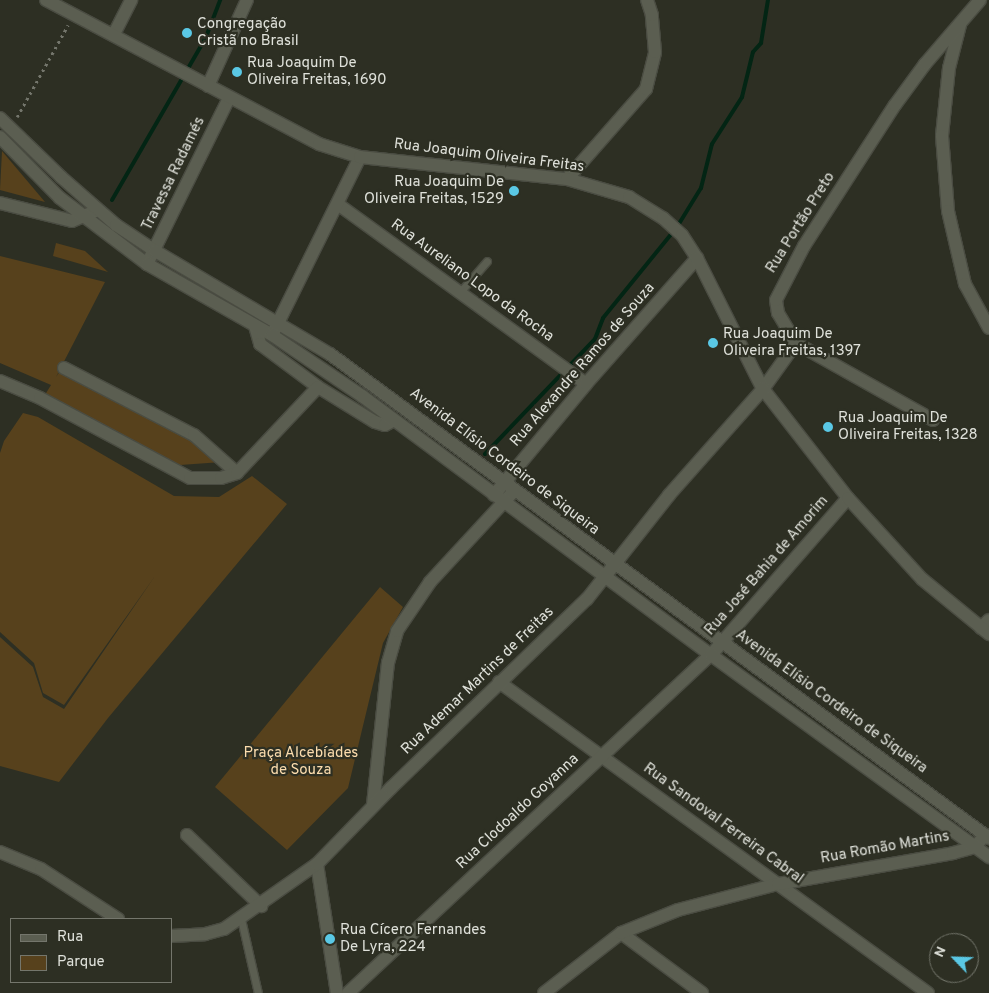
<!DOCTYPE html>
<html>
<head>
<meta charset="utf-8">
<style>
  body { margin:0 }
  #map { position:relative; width:989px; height:993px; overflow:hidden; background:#2d2f23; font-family:Overpass,sans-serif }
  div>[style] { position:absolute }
  .green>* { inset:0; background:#57411c }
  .stream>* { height:4px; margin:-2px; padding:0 2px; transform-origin:2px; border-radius:2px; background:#032514 }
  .path>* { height:2.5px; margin-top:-1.25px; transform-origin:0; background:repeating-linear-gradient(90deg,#74766c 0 2.5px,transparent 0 6.5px) }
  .roads { filter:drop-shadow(1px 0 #4a4c42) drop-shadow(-1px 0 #4a4c42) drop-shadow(0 1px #4a4c42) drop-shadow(0 -1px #4a4c42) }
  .lane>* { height:7px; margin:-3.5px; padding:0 3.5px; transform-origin:3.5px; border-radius:3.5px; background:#5b5e51 }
  .street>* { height:12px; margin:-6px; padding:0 6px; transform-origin:6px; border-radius:6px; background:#5b5e51 }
  .secondary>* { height:12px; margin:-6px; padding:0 6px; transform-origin:6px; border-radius:6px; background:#5b5e51 }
  .dots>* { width:14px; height:14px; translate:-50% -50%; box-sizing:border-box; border:2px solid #2d2f23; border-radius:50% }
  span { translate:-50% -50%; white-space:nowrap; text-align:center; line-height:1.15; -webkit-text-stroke:4.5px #2d2f23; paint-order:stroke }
  .poi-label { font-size:15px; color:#dfe1da }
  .left { translate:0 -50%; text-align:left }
  .right { translate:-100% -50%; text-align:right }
  .street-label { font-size:15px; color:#dfe1da }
  .park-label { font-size:15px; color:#fbdcad }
  .legend { position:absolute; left:10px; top:918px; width:162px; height:65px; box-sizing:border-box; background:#2d2f23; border:1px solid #74766c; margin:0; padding:6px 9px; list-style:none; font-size:15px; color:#dfe1da }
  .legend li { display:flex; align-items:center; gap:10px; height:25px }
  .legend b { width:25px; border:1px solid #74766c }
  .north { position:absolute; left:929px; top:933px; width:50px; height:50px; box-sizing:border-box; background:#2d2f23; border:1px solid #74766c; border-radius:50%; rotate:294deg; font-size:14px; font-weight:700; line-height:20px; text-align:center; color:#dfe1da }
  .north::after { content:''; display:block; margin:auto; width:18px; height:22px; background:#5ac8e5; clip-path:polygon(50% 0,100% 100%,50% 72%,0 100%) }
</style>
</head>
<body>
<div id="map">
  <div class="green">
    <div style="clip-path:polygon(2px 151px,45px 202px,0 190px)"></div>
    <div style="clip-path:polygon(56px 243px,85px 251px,108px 272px,53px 256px)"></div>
    <div style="clip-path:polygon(0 256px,105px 282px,56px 377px,60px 371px,193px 439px,222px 462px,180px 465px,43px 398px,51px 385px,0 363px)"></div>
    <div style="clip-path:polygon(23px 413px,38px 417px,174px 496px,219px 497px,252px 476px,287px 504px,108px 718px,59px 782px,0 766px,0 637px,33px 667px,43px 697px,64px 709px,155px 576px,64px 705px,43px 693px,34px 663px,0 632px,0 453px,4px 441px)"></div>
    <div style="clip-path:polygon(380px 587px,403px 607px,383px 643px,348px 788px,287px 850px,215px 787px)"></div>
  </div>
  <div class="stream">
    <div style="left:112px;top:200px;width:188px;rotate:-60deg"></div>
    <div style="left:206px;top:37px;width:40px;rotate:-69deg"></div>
    <div style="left:485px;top:454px;width:159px;rotate:-46.3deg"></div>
    <div style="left:595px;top:339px;width:22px;rotate:-69deg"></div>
    <div style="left:603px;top:318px;width:117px;rotate:-50.9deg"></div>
    <div style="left:677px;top:227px;width:46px;rotate:-58.4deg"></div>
    <div style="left:701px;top:188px;width:45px;rotate:-76deg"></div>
    <div style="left:712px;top:144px;width:56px;rotate:-57.4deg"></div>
    <div style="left:742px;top:97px;width:46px;rotate:-76.3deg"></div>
    <div style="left:753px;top:52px;width:12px;rotate:-48deg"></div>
    <div style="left:761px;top:43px;width:44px;rotate:-80.8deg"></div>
  </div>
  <div class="path">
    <div style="left:17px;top:117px;width:105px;rotate:-61deg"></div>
  </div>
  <div class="roads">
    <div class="lane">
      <div style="left:460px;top:292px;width:41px;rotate:-48.9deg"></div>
      <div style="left:241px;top:919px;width:76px;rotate:77.1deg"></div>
    </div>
    <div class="street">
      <div style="left:960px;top:25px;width:44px;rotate:104.3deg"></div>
      <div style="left:949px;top:68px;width:68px;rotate:95.9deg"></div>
      <div style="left:942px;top:136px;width:75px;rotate:85.4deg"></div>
      <div style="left:948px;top:211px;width:75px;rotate:76.9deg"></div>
      <div style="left:965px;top:284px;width:50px;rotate:61.4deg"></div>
      <div style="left:114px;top:34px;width:38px;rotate:-63deg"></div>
      <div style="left:208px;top:86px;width:94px;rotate:-65.6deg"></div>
      <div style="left:567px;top:179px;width:120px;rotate:-48.7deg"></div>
      <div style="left:646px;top:89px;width:38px;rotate:-76deg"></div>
      <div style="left:655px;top:52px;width:37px;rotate:-95deg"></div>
      <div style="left:652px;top:15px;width:16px;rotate:-108deg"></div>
      <div style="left:0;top:203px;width:74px;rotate:14deg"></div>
      <div style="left:72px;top:221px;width:28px;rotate:-23deg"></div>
      <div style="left:339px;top:205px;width:305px;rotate:35.9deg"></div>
      <div style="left:147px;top:264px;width:185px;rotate:-63.7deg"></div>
      <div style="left:255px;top:326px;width:19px;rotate:74deg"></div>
      <div style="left:260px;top:344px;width:72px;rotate:36.6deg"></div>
      <div style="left:318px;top:387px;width:67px;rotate:31.6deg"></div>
      <div style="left:375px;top:422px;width:10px;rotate:17deg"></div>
      <div style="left:385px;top:425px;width:10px;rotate:-29deg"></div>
      <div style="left:273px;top:333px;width:196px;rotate:-63.7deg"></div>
      <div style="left:64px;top:368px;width:146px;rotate:27.3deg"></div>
      <div style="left:194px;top:435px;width:57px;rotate:41.5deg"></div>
      <div style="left:0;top:381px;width:43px;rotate:23deg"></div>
      <div style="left:40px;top:398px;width:170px;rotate:28.1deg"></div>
      <div style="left:190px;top:478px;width:31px"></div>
      <div style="left:221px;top:478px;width:17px;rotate:-17deg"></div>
      <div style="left:237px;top:473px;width:118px;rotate:-46.7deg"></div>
      <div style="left:763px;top:389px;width:57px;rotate:-54.3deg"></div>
      <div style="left:933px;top:420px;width:157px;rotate:-150.7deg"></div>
      <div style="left:796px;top:343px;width:35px;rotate:-121deg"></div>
      <div style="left:778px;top:313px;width:13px;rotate:-99deg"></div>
      <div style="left:776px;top:300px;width:61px;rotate:-62.6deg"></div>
      <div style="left:804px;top:246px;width:168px;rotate:-57.2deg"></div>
      <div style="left:895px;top:105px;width:51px;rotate:-53.8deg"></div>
      <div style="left:925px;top:64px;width:84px;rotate:-49.3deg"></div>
      <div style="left:494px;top:495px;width:144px;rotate:-50.3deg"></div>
      <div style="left:586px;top:384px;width:168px;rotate:-48.6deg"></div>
      <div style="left:981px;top:628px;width:11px;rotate:-45deg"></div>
      <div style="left:499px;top:682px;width:530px;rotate:35.94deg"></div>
      <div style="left:373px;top:805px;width:143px;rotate:-84deg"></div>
      <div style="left:388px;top:663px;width:33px;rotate:-74deg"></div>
      <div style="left:397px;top:631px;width:59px;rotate:-56deg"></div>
      <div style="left:430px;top:582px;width:125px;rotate:-47.3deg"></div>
      <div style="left:187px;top:835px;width:103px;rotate:43.8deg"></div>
      <div style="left:317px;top:864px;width:131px;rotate:81.2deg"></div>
      <div style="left:621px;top:933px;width:101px;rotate:36.5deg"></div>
      <div style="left:348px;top:993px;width:496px;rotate:-43deg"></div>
      <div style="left:711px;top:655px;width:208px;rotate:-48.9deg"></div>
      <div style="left:544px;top:993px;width:98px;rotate:-37.9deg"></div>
      <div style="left:621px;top:933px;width:61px;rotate:-22deg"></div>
      <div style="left:678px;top:910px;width:103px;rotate:-14.6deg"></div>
      <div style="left:778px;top:884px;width:178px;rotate:-10deg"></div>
      <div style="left:953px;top:853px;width:23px;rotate:-15deg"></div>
      <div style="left:975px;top:847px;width:16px;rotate:-50deg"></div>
    </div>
    <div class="secondary">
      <div style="left:46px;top:0;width:309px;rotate:27.8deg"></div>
      <div style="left:319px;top:144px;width:43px;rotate:17.6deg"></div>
      <div style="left:360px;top:157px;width:208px;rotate:6.1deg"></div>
      <div style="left:567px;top:179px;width:65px;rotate:16.2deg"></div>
      <div style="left:629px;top:197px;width:40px;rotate:32deg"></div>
      <div style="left:663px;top:218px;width:25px;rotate:42deg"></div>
      <div style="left:682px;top:235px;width:27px;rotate:57deg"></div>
      <div style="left:697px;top:258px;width:147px;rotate:63.3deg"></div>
      <div style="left:763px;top:389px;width:138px;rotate:52.1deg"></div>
      <div style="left:848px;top:498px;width:110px;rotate:47.6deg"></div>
      <div style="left:922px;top:579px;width:87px;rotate:39.4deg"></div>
      <div style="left:0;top:118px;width:85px;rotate:44deg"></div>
      <div style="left:61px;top:177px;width:73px;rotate:41.1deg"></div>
      <div style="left:116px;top:225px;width:47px;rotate:33.7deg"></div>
      <div style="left:155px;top:251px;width:203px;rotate:30.5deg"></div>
      <div style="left:330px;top:354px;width:818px;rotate:36.3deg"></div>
      <div style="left:0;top:137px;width:86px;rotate:45.5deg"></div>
      <div style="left:60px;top:198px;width:109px;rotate:37.2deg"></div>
      <div style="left:147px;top:264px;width:144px;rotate:29.6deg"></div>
      <div style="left:272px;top:335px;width:109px;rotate:34.1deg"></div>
      <div style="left:362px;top:396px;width:435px;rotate:36.6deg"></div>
      <div style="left:711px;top:655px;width:344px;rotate:36deg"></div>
      <div style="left:0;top:852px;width:44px;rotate:22.5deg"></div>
      <div style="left:41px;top:869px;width:92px;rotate:33deg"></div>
      <div style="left:171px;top:936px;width:34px;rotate:-3deg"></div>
      <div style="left:205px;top:934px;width:20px;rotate:-15deg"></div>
      <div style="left:224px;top:929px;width:113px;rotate:-35deg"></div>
      <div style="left:317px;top:864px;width:106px;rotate:-45.8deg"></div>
      <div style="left:391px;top:788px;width:272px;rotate:-44deg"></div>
      <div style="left:587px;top:599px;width:132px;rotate:-51.7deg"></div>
      <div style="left:669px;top:495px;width:142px;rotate:-48.4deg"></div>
    </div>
  </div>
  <div class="dots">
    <div style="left:187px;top:33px;background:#5ac8e5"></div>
    <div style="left:237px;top:72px;background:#5ac8e5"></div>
    <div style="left:514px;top:191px;background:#5ac8e5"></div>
    <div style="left:713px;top:343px;background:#5ac8e5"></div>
    <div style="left:828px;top:427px;background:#5ac8e5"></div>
    <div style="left:330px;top:939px;background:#5ac8e5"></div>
  </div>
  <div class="poi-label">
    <span class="left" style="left:197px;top:33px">Congregação<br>Cristã no Brasil</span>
    <span class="left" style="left:247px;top:72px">Rua Joaquim De<br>Oliveira Freitas, 1690</span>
    <span class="right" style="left:504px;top:191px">Rua Joaquim De<br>Oliveira Freitas, 1529</span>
    <span class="left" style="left:723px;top:343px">Rua Joaquim De<br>Oliveira Freitas, 1397</span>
    <span class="left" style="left:838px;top:427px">Rua Joaquim De<br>Oliveira Freitas, 1328</span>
    <span class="left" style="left:340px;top:939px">Rua Cícero Fernandes<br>De Lyra, 224</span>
  </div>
  <div class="street-label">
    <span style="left:489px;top:156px;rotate:7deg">Rua Joaquim Oliveira Freitas</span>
    <span style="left:174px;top:174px;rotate:-64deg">Travessa Radamés</span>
    <span style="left:801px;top:223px;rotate:-58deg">Rua Portão Preto</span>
    <span style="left:472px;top:281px;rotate:36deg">Rua Aureliano Lopo da Rocha</span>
    <span style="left:583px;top:365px;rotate:-49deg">Rua Alexandre Ramos de Souza</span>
    <span style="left:504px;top:462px;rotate:37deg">Avenida Elísio Cordeiro de Siqueira</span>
    <span style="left:767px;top:566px;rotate:-49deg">Rua José Bahia de Amorim</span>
    <span style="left:478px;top:681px;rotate:-44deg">Rua Ademar Martins de Freitas</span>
    <span style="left:831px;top:702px;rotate:36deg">Avenida Elísio Cordeiro de Siqueira</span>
    <span style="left:518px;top:812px;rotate:-43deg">Rua Clodoaldo Goyanna</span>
    <span style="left:723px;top:824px;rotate:36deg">Rua Sandoval Ferreira Cabral</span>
    <span style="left:885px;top:848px;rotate:-10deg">Rua Romão Martins</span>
  </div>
  <div class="park-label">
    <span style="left:301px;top:762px">Praça Alcebíades<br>de Souza</span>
  </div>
  <ul class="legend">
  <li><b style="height:6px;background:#5b5e51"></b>Rua</li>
  <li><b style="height:14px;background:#57411c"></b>Parque</li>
  </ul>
  <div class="north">N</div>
</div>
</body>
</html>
